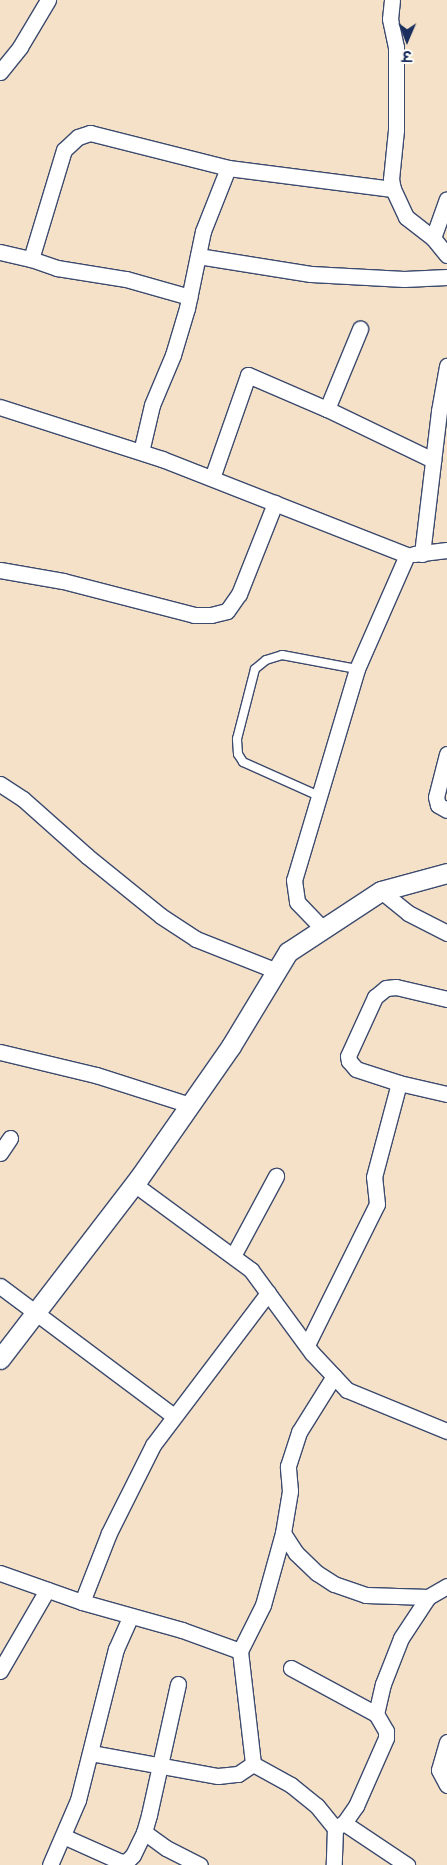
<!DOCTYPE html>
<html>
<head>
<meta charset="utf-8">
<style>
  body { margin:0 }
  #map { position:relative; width:447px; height:1865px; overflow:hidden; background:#f4e1c7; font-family:Pangolin,"Playpen Sans Deva",sans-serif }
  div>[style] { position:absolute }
  .roads { filter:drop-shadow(1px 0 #3c4a6e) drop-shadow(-1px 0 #3c4a6e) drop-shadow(0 1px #3c4a6e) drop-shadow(0 -1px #3c4a6e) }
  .service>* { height:8px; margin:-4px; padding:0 4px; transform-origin:4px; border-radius:4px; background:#fff }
  .minor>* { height:15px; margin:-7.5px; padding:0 7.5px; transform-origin:7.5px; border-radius:7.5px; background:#fff }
  .tertiary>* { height:19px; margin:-9.5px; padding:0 9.5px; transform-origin:9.5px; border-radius:9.5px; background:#fff }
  span { translate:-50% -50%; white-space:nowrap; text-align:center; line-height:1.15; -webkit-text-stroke:5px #fdfcf7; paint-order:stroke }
  .north { position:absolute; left:382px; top:15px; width:50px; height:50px; -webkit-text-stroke:4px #fdfcf7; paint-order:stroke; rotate:181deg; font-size:14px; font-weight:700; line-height:20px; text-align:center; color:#1b2f5e }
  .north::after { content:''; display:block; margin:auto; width:18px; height:22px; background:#1b2f5e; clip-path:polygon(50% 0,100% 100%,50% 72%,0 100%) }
</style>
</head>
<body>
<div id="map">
  <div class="roads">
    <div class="service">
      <div style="left:319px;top:796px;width:83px;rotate:-155.9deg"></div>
      <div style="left:243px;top:762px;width:9px;rotate:-122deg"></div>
      <div style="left:238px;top:754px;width:15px;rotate:-94deg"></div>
      <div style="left:237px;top:739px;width:72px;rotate:-75.6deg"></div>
      <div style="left:255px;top:669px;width:14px;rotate:-39deg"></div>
      <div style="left:266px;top:660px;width:17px;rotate:-17deg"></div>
      <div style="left:282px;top:655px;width:76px;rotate:10.6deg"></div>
    </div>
    <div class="minor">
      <div style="left:392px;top:0;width:19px;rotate:96deg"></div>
      <div style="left:390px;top:19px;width:29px;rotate:78deg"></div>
      <div style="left:396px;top:47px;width:83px;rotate:90deg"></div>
      <div style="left:396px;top:130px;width:49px;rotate:95.8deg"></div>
      <div style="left:391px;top:179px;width:10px;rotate:79deg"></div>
      <div style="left:393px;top:189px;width:31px;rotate:65deg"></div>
      <div style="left:406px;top:217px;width:34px;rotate:38deg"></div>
      <div style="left:433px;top:238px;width:22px;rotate:51deg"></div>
      <div style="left:0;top:72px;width:32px;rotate:-51deg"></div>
      <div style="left:20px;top:47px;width:55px;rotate:-59.2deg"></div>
      <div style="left:228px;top:168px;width:166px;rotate:7.3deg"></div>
      <div style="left:433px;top:238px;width:41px;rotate:-70.3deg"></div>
      <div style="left:0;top:252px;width:32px;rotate:13deg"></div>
      <div style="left:31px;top:259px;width:28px;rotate:19deg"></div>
      <div style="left:57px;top:268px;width:70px;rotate:9.1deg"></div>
      <div style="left:126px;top:279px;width:66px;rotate:15.9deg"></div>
      <div style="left:198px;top:256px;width:114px;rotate:9.1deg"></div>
      <div style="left:311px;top:274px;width:93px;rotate:3.1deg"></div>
      <div style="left:404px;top:279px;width:43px;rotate:-2.7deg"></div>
      <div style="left:31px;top:259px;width:114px;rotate:-73.2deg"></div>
      <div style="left:64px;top:150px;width:19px;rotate:-43deg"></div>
      <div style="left:78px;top:137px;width:13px;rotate:-18deg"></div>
      <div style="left:90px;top:133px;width:142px;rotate:14.2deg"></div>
      <div style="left:228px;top:168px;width:68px;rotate:111.6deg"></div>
      <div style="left:203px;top:231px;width:79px;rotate:101.7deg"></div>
      <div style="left:187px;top:308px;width:49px;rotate:106.6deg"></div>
      <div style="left:173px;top:355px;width:54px;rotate:112.8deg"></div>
      <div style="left:152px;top:405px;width:48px;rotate:103.2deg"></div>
      <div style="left:0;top:407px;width:170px;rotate:17.8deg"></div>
      <div style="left:162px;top:459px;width:263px;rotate:21.4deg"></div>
      <div style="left:407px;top:555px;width:124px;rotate:113.7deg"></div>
      <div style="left:357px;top:669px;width:220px;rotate:106.6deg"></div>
      <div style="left:294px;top:880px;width:22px;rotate:82deg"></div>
      <div style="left:297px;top:902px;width:37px;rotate:46deg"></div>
      <div style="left:327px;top:409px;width:87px;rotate:-67.6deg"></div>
      <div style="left:212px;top:478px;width:109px;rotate:-70.7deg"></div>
      <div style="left:248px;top:375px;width:86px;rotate:23.3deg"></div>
      <div style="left:327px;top:409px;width:118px;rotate:25.7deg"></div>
      <div style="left:414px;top:554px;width:33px;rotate:-7deg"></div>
      <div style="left:422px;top:554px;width:144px;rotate:-83.2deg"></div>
      <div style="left:439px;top:411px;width:46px;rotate:-79.9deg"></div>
      <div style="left:0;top:570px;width:64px;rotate:9.9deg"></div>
      <div style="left:63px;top:581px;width:135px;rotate:14.5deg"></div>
      <div style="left:194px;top:615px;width:17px"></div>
      <div style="left:211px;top:615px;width:16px;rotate:-14deg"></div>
      <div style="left:227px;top:611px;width:21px;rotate:-55deg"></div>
      <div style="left:239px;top:594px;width:98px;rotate:-68.4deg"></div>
      <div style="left:447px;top:754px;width:44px;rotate:104.3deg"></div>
      <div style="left:436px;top:797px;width:8px;rotate:76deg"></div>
      <div style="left:438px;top:805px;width:10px;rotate:29deg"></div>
      <div style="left:0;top:784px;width:27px;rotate:33deg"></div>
      <div style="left:23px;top:799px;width:86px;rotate:41.7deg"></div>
      <div style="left:87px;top:856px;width:95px;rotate:39deg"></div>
      <div style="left:161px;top:916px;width:42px;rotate:33.3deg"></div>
      <div style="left:196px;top:939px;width:87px;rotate:21.6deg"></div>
      <div style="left:381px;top:891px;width:35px;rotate:39deg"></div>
      <div style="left:408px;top:913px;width:44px;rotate:27.1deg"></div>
      <div style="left:0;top:1052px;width:99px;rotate:13.5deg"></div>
      <div style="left:96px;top:1075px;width:99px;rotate:17.7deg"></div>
      <div style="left:399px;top:1083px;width:45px;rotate:-162deg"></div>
      <div style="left:356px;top:1069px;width:11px;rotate:-131deg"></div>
      <div style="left:349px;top:1061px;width:5px;rotate:-101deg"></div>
      <div style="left:348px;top:1056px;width:65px;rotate:-65.4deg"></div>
      <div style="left:375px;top:997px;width:14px;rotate:-39deg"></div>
      <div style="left:386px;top:988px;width:10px;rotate:-6deg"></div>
      <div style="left:396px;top:987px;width:52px;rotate:13.2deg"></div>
      <div style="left:0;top:1153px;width:18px;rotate:-56deg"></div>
      <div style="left:134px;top:1184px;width:145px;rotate:36.3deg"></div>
      <div style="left:251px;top:1270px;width:103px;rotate:53.7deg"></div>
      <div style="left:312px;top:1353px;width:51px;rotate:46.6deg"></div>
      <div style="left:347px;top:1390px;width:108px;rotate:22.3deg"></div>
      <div style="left:233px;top:1256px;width:91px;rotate:-61.7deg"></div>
      <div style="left:0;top:1286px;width:217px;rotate:36.8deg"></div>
      <div style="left:307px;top:1345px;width:157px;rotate:-63.6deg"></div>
      <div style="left:377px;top:1204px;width:27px;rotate:-96deg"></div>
      <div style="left:374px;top:1177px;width:97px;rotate:-75.1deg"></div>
      <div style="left:399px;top:1083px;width:49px;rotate:12.9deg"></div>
      <div style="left:283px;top:1533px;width:24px;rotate:57deg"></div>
      <div style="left:296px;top:1553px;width:29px;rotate:44deg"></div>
      <div style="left:317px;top:1573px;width:20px;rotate:33deg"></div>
      <div style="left:334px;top:1584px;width:34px;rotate:19deg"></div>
      <div style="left:366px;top:1595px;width:62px;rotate:1.8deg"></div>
      <div style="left:0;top:1573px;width:87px;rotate:19.5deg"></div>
      <div style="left:82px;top:1602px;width:104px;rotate:15.6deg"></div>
      <div style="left:182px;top:1630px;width:62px;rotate:19.9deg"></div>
      <div style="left:240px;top:1651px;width:114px;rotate:83.4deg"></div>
      <div style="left:253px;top:1764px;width:43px;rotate:28.9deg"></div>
      <div style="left:291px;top:1785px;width:33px;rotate:39deg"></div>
      <div style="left:317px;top:1806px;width:28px;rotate:51deg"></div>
      <div style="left:335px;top:1828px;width:37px;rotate:92deg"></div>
      <div style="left:82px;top:1602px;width:74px;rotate:-68.6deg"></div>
      <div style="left:109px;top:1533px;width:98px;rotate:-63.4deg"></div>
      <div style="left:153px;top:1445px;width:191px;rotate:-52.9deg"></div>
      <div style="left:240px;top:1651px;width:51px;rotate:-63.4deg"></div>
      <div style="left:263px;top:1605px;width:75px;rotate:-74.5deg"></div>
      <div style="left:283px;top:1533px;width:43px;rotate:-80.5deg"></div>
      <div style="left:290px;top:1491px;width:25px;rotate:-95deg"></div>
      <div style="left:288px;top:1466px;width:36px;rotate:-72deg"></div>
      <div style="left:299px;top:1432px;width:66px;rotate:-58deg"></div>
      <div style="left:291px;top:1668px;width:97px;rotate:28.4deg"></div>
      <div style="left:0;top:1671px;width:94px;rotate:-59.9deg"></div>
      <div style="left:178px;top:1684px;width:134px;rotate:102.5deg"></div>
      <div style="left:149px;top:1815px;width:18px;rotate:106deg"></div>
      <div style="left:144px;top:1832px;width:27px;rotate:36deg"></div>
      <div style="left:166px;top:1848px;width:38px;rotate:27deg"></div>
      <div style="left:447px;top:1742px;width:29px;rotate:106deg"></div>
      <div style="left:439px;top:1770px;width:17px;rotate:62deg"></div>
      <div style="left:91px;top:1753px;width:129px;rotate:10.3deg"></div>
      <div style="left:218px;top:1776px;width:20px;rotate:-6deg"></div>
      <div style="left:238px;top:1774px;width:18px;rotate:-34deg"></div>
      <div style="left:344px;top:1823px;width:76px;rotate:33.7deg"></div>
      <div style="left:335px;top:1828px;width:10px;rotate:-29deg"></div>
      <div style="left:344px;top:1823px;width:21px;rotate:-55deg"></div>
      <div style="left:356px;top:1806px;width:74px;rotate:-66.2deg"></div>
      <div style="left:386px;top:1738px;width:7px;rotate:-90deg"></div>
      <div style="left:386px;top:1731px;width:20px;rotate:-120deg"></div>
      <div style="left:376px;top:1714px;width:31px;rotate:-77deg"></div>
      <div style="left:383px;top:1684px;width:49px;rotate:-68.6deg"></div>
      <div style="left:401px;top:1638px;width:49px;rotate:-56.6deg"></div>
      <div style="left:428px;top:1597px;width:22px;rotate:-30deg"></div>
      <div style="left:63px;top:1836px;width:64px;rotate:24.1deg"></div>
      <div style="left:121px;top:1862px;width:6px;rotate:-9deg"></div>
      <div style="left:127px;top:1861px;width:8px;rotate:-45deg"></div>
      <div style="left:133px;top:1855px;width:25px;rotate:-64deg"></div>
      <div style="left:50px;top:1865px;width:71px;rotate:-66.7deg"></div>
      <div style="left:78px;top:1800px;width:156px;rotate:-75.9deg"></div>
      <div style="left:116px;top:1649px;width:36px;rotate:-66deg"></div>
    </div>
    <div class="tertiary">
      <div style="left:0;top:1359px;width:228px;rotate:-52.5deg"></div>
      <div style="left:139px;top:1178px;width:161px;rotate:-55.1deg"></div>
      <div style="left:231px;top:1046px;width:110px;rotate:-58.8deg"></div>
      <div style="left:288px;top:952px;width:111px;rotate:-33.3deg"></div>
      <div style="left:381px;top:891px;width:68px;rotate:-15.3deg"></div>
    </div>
  </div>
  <div class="north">उ</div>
</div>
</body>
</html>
